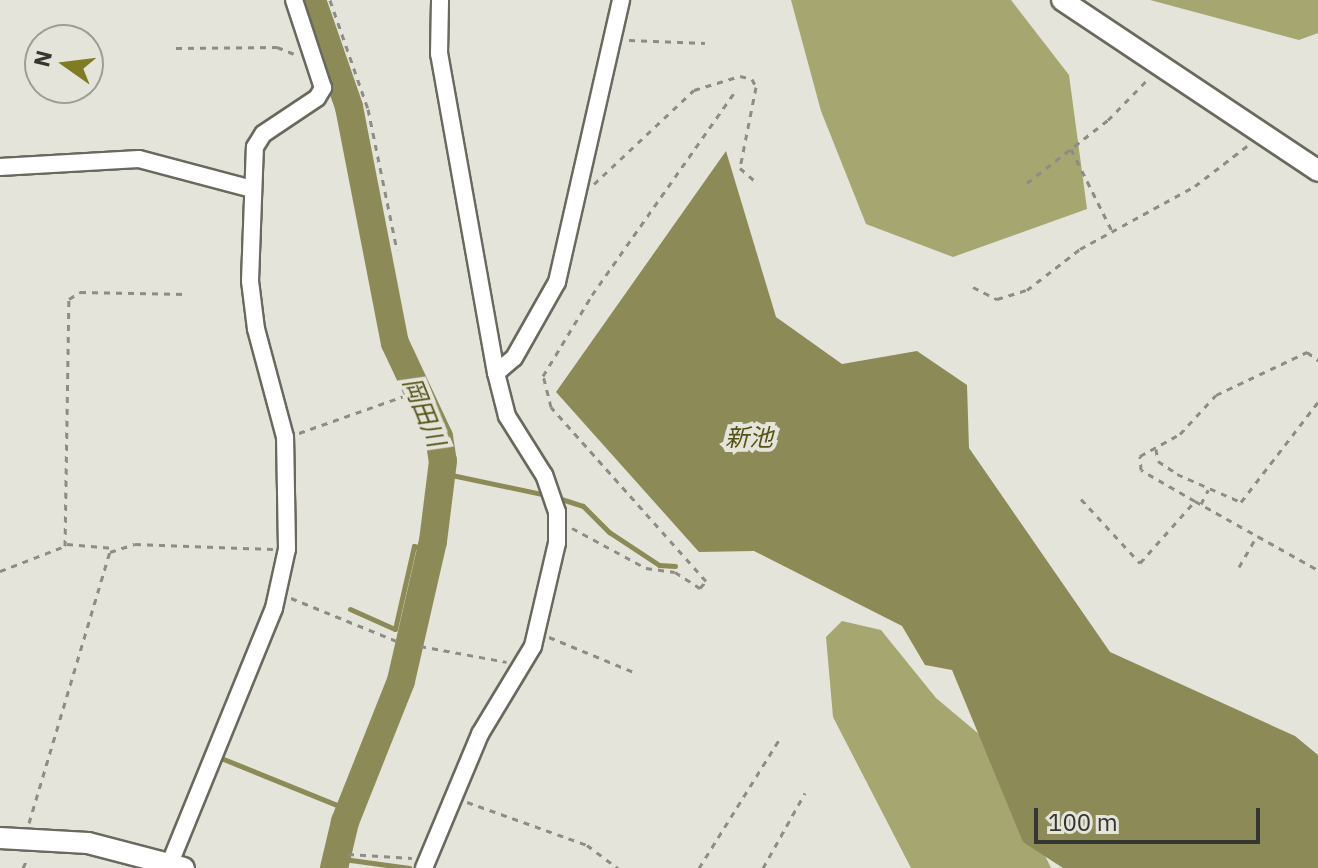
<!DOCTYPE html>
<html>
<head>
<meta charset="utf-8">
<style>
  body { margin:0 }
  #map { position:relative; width:1318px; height:868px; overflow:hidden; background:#e4e4da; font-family:"IBM Plex Sans","Noto Sans JP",sans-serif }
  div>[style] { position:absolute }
  .forest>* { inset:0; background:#a6a671 }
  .water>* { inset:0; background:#8c8b58 }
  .stream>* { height:5px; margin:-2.5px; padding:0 2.5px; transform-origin:2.5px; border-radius:2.5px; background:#8c8b58 }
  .river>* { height:28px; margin:-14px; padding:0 14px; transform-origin:14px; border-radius:14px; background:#8c8b58 }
  .path>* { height:3px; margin-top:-1.5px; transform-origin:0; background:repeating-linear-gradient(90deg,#8d8d86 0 6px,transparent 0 12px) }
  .roads { filter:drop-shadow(2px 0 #69695f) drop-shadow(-2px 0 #69695f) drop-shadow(0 2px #69695f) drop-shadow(0 -2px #69695f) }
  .minor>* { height:16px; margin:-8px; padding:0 8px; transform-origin:8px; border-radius:8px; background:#fff }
  .tertiary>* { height:20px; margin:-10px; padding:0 10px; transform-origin:10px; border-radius:10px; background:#fff }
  span { translate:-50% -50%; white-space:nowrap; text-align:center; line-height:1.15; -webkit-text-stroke:8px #e4e4da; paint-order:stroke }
  .water-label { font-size:24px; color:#545214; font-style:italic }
  .north { position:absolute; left:24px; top:24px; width:80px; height:80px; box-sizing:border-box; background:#e4e4da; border:2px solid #9e9e96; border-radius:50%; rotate:284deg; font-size:22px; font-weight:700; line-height:32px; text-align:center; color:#363631 }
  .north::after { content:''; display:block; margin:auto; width:28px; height:36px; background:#7f7c23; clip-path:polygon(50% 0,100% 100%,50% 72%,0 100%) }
  .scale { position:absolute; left:1034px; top:808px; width:226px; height:36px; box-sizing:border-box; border:4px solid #363631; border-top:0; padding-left:10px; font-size:24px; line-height:28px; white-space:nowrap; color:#363631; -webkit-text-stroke:6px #e4e4da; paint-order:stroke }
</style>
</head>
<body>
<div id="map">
  <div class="forest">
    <div style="clip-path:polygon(791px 0,1011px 0,1069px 75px,1087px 209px,953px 257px,866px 224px,821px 111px)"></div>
    <div style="clip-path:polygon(1150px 0,1318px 0,1318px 33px,1299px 40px)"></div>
    <div style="clip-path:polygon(842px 621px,881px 630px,936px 698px,992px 745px,1051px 868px,911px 868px,833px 717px,826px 637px)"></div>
  </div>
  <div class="water">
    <div style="clip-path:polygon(726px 151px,776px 317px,842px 364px,917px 351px,967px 385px,969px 448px,1110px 652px,1295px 736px,1318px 755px,1318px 868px,1063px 868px,1023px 842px,952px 670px,925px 665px,902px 626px,754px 551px,699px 552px,556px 392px)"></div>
  </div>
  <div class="stream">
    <div style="left:442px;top:473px;width:106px;rotate:11.9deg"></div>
    <div style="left:555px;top:497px;width:29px;rotate:18deg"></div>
    <div style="left:583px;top:506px;width:37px;rotate:45deg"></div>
    <div style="left:609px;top:532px;width:60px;rotate:33.4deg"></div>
    <div style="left:659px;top:565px;width:16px;rotate:4deg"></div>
    <div style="left:350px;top:609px;width:49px;rotate:24deg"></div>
    <div style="left:395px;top:629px;width:85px;rotate:-77.1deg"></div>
    <div style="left:414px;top:546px;width:18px;rotate:16deg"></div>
    <div style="left:221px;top:758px;width:138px;rotate:22.1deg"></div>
    <div style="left:336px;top:858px;width:74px;rotate:7.8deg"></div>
  </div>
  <div class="river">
    <div style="left:312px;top:0;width:113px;rotate:70.9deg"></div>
    <div style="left:349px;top:107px;width:240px;rotate:79deg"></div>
    <div style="left:395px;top:343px;width:104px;rotate:64.9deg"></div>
    <div style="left:439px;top:437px;width:24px;rotate:81deg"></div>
    <div style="left:443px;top:461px;width:81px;rotate:97.1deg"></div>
    <div style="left:433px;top:541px;width:144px;rotate:102.9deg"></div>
    <div style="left:401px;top:681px;width:152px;rotate:111.7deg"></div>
    <div style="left:345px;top:822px;width:47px;rotate:103.4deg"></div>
  </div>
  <div class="path">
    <div style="left:330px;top:0;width:115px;rotate:70.8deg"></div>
    <div style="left:368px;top:109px;width:144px;rotate:78.4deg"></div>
    <div style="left:629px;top:40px;width:76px;rotate:2.3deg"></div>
    <div style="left:176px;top:48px;width:101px;rotate:-0.6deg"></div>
    <div style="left:277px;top:47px;width:18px;rotate:22deg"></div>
    <div style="left:1071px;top:149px;width:92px;rotate:63.4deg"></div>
    <div style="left:1027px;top:183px;width:103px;rotate:-37.9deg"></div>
    <div style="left:1108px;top:120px;width:57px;rotate:-45.7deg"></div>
    <div style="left:594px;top:184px;width:137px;rotate:-43.2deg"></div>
    <div style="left:694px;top:90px;width:48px;rotate:-16.9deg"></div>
    <div style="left:740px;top:76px;width:12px;rotate:14deg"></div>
    <div style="left:752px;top:79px;width:9px;rotate:63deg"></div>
    <div style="left:756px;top:87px;width:83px;rotate:101.2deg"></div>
    <div style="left:740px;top:168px;width:23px;rotate:41deg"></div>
    <div style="left:973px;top:287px;width:27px;rotate:27deg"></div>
    <div style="left:997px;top:299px;width:31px;rotate:-17deg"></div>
    <div style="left:1027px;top:290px;width:67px;rotate:-37.7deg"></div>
    <div style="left:1080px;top:249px;width:131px;rotate:-28.7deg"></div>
    <div style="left:1195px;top:186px;width:66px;rotate:-37.6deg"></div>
    <div style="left:299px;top:433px;width:111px;rotate:-19.4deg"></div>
    <div style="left:1156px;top:449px;width:12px;rotate:81deg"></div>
    <div style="left:1158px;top:461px;width:23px;rotate:34deg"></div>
    <div style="left:1177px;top:474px;width:70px;rotate:23.6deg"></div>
    <div style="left:1241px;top:502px;width:126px;rotate:-52.4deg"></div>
    <div style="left:1081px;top:499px;width:87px;rotate:47.3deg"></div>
    <div style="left:1140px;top:563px;width:83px;rotate:-48.4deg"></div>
    <div style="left:1195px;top:501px;width:141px;rotate:29.3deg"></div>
    <div style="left:1195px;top:501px;width:62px;rotate:-150.1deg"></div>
    <div style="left:1141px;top:470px;width:14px;rotate:-94deg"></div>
    <div style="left:1140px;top:456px;width:46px;rotate:-28.8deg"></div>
    <div style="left:1180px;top:434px;width:53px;rotate:-47.3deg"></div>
    <div style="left:1216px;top:395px;width:101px;rotate:-25.3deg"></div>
    <div style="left:1307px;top:352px;width:14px;rotate:36deg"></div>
    <div style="left:1201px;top:504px;width:16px;rotate:-63deg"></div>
    <div style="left:572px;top:528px;width:84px;rotate:28.4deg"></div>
    <div style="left:646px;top:568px;width:29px;rotate:8deg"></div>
    <div style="left:675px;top:572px;width:30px;rotate:33deg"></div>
    <div style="left:700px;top:588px;width:9px;rotate:-49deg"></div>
    <div style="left:706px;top:581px;width:233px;rotate:-131.7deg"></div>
    <div style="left:551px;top:407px;width:32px;rotate:-104deg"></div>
    <div style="left:543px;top:376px;width:95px;rotate:-58.8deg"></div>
    <div style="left:592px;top:295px;width:252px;rotate:-54.9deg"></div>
    <div style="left:67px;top:544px;width:47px;rotate:4.9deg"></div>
    <div style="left:1239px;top:567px;width:36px;rotate:-60deg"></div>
    <div style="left:0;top:571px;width:70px;rotate:-21deg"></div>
    <div style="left:65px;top:546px;width:247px;rotate:-89.1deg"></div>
    <div style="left:69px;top:299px;width:13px;rotate:-32deg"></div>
    <div style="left:80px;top:292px;width:107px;rotate:1.1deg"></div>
    <div style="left:291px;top:598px;width:117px;rotate:22.2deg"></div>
    <div style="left:549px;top:637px;width:92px;rotate:22.4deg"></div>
    <div style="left:420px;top:646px;width:88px;rotate:10.4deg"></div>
    <div style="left:467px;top:802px;width:127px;rotate:19.7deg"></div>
    <div style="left:587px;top:845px;width:39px;rotate:37deg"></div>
    <div style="left:29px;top:823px;width:283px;rotate:-73.4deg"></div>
    <div style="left:110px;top:552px;width:26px;rotate:-18deg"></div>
    <div style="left:135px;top:544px;width:138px;rotate:2.1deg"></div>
    <div style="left:348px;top:854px;width:64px;rotate:3.6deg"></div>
    <div style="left:23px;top:868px;width:12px;rotate:-66deg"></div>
    <div style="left:699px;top:868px;width:155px;rotate:-58deg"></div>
    <div style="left:763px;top:868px;width:86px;rotate:-60.8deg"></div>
  </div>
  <div class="roads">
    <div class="minor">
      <div style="left:0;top:167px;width:139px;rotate:-3.3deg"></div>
      <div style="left:139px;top:159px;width:117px;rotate:14.9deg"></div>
      <div style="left:496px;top:373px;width:23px;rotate:-40deg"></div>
      <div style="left:514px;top:358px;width:87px;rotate:-60.5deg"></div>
      <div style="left:557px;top:282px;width:289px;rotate:-77.2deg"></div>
      <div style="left:170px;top:863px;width:275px;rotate:-67.8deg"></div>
      <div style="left:274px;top:608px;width:60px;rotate:-77.6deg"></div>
      <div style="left:287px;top:549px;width:112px;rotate:-91deg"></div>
      <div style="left:285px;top:437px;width:112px;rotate:-105deg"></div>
      <div style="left:256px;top:329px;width:48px;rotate:-97.1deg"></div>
      <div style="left:250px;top:281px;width:134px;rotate:-87.9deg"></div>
      <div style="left:255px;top:147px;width:15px;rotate:-58deg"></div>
      <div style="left:263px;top:134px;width:65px;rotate:-33.7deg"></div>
      <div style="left:317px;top:98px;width:12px;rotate:-59deg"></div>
      <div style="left:323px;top:88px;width:93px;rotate:-108.2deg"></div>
      <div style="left:424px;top:868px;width:145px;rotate:-67.3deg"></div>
      <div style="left:480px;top:734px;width:103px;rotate:-58.9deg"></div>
      <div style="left:533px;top:646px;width:106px;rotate:-76.9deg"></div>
      <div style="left:557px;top:543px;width:31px;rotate:-90deg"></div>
      <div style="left:557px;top:512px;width:39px;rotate:-109deg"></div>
      <div style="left:544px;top:475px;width:70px;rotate:-122.1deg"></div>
      <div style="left:507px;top:416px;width:44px;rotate:-104.3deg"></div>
      <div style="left:496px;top:373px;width:324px;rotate:-100.1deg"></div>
      <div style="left:439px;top:54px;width:54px;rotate:-88.9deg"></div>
    </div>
    <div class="tertiary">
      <div style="left:1062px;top:0;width:308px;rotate:33.7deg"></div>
      <div style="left:0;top:838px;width:88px;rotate:3.3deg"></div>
      <div style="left:88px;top:843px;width:99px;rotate:14.6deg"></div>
    </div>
  </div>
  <div class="water-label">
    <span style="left:424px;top:412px;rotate:68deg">岡田川</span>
    <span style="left:749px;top:438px">新池</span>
  </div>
  <div class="north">N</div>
  <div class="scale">100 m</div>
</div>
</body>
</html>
